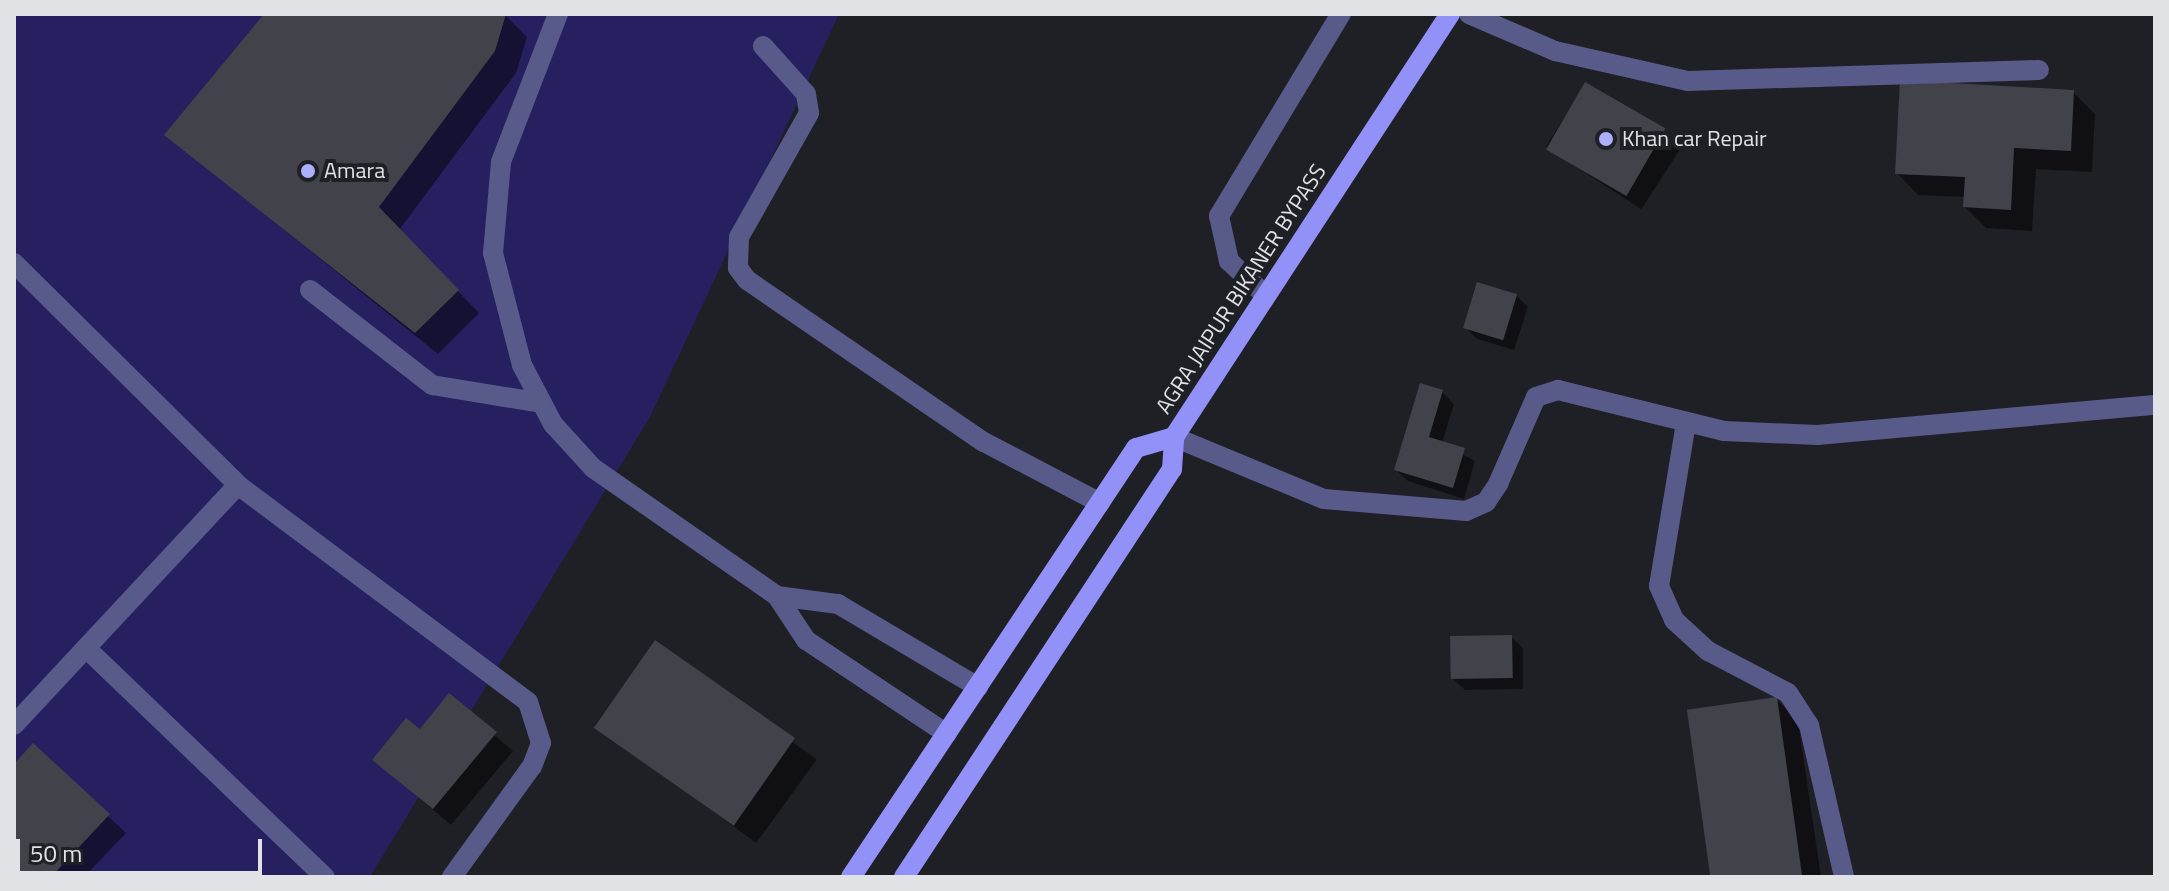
<!DOCTYPE html>
<html>
<head>
<meta charset="utf-8">
<style>
  body { margin:0 }
  #map { position:relative; width:2169px; height:891px; overflow:hidden; background:#1f1f26; font-family:"Titillium Web",sans-serif }
  div>[style] { position:absolute }
  .green>* { inset:0; background:#262060 }
  .shadow>* { inset:0; background:#0007; transform-origin:0 0 }
  .building>* { inset:0; background:#42434a; transform-origin:0 0 }
  .minor>* { height:20px; margin:-10px; padding:0 10px; transform-origin:10px; border-radius:10px; background:#585a8a }
  .major>* { height:20px; margin:-10px; padding:0 10px; transform-origin:10px; border-radius:10px; background:#9191f7 }
  .dots>* { width:22px; height:22px; translate:-50% -50%; box-sizing:border-box; border:4px solid #1f1f26; border-radius:50% }
  span { translate:-50% -50%; white-space:nowrap; text-align:center; line-height:1.15; -webkit-text-stroke:8px #1f1f26; paint-order:stroke }
  .poi-label { font-size:22px; color:#e1e2e6 }
  .left { translate:0 -50%; text-align:left }
  .street-label { font-size:22px; color:#e1e2e6 }
  .frame { position:absolute; inset:0; border:16px solid #e1e2e6; pointer-events:none }
  .scale { position:absolute; left:16px; top:839px; width:246px; height:36px; box-sizing:border-box; border:4px solid #e1e2e6; border-top:0; padding-left:10px; font-size:24px; line-height:28px; white-space:nowrap; color:#e1e2e6; -webkit-text-stroke:6px #1f1f26; paint-order:stroke }
</style>
</head>
<body>
<div id="map">
  <div class="green">
    <div style="clip-path:polygon(14px 14px,839px 14px,650px 417px,370px 877px,14px 877px)"></div>
  </div>
  <div class="shadow">
    <div style="clip-path:polygon(266px 14px,504px 14px,527px 37px,516px 73px,399px 230px,479px 313px,438px 354px,167px 135px)"></div>
    <div style="left:1586px;top:85px;width:114px;height:74px;rotate:33deg"></div>
    <div style="clip-path:polygon(2073px 92px,2095px 114px,2092px 172px,2036px 169px,2032px 231px,1986px 228px,1965px 207px,1965px 197px,1918px 195px,1897px 173px)"></div>
    <div style="clip-path:polygon(1516px 295px,1528px 307px,1514px 350px,1477px 339px,1465px 327px)"></div>
    <div style="clip-path:polygon(1442px 392px,1454px 404px,1442px 443px,1475px 461px,1464px 499px,1408px 481px,1396px 470px)"></div>
    <div style="clip-path:polygon(1511px 637px,1523px 648px,1523px 689px,1465px 690px,1453px 679px)"></div>
    <div style="left:655px;top:642px;width:200px;height:103px;rotate:36deg"></div>
    <div style="clip-path:polygon(449px 696px,513px 751px,451px 825px,375px 760px,420px 732px)"></div>
    <div style="clip-path:polygon(1776px 699px,1798px 721px,1821px 877px,1714px 877px)"></div>
    <div style="clip-path:polygon(33px 746px,126px 833px,84px 877px,14px 874px,14px 767px)"></div>
  </div>
  <div class="building">
    <div style="clip-path:polygon(264px 14px,506px 14px,495px 51px,379px 207px,459px 290px,415px 333px,164px 135px)"></div>
    <div style="clip-path:polygon(1900px 80px,2074px 90px,2071px 151px,2014px 148px,2011px 210px,1963px 207px,1965px 177px,1895px 174px)"></div>
    <div style="left:1585px;top:82px;width:93px;height:78px;rotate:30deg"></div>
    <div style="left:1477px;top:282px;width:42px;height:48px;rotate:17deg"></div>
    <div style="clip-path:polygon(1420px 383px,1443px 390px,1429px 437px,1465px 448px,1453px 488px,1394px 470px)"></div>
    <div style="left:1512px;top:635px;width:43px;height:62px;rotate:89deg"></div>
    <div style="left:655px;top:640px;width:171px;height:107px;rotate:35deg"></div>
    <div style="clip-path:polygon(449px 693px,497px 732px,433px 809px,372px 760px,406px 718px,420px 729px)"></div>
    <div style="left:1777px;top:697px;width:182px;height:91px;rotate:82deg"></div>
    <div style="clip-path:polygon(33px 743px,110px 814px,51px 877px,14px 875px,14px 764px)"></div>
  </div>
  <div class="minor">
    <div style="left:558px;top:14px;width:159px;rotate:111.1deg"></div>
    <div style="left:501px;top:162px;width:91px;rotate:95deg"></div>
    <div style="left:493px;top:253px;width:116px;rotate:75.5deg"></div>
    <div style="left:522px;top:365px;width:67px;rotate:62.3deg"></div>
    <div style="left:553px;top:424px;width:59px;rotate:47.7deg"></div>
    <div style="left:593px;top:468px;width:224px;rotate:34.8deg"></div>
    <div style="left:777px;top:596px;width:53px;rotate:56.6deg"></div>
    <div style="left:806px;top:640px;width:169px;rotate:33.7deg"></div>
    <div style="left:1469px;top:14px;width:94px;rotate:23.3deg"></div>
    <div style="left:1555px;top:51px;width:136px;rotate:12.7deg"></div>
    <div style="left:1688px;top:81px;width:351px;rotate:-1.8deg"></div>
    <div style="left:763px;top:46px;width:64px;rotate:48.1deg"></div>
    <div style="left:806px;top:94px;width:19px;rotate:81deg"></div>
    <div style="left:809px;top:113px;width:142px;rotate:119.4deg"></div>
    <div style="left:739px;top:237px;width:31px;rotate:92deg"></div>
    <div style="left:738px;top:268px;width:15px;rotate:53deg"></div>
    <div style="left:747px;top:280px;width:287px;rotate:34.4deg"></div>
    <div style="left:984px;top:442px;width:131px;rotate:27.7deg"></div>
    <div style="left:14px;top:263px;width:315px;rotate:44.7deg"></div>
    <div style="left:238px;top:485px;width:362px;rotate:36.8deg"></div>
    <div style="left:528px;top:702px;width:43px;rotate:72.4deg"></div>
    <div style="left:541px;top:743px;width:25px;rotate:111deg"></div>
    <div style="left:532px;top:766px;width:137px;rotate:125.8deg"></div>
    <div style="left:310px;top:290px;width:155px;rotate:37.9deg"></div>
    <div style="left:432px;top:385px;width:111px;rotate:9.3deg"></div>
    <div style="left:1265px;top:295px;width:50px;rotate:-136.6deg"></div>
    <div style="left:1229px;top:261px;width:46px;rotate:-102.5deg"></div>
    <div style="left:1219px;top:216px;width:236px;rotate:-58.9deg"></div>
    <div style="left:1686px;top:423px;width:165px;rotate:99.4deg"></div>
    <div style="left:1659px;top:586px;width:37px;rotate:66deg"></div>
    <div style="left:1674px;top:620px;width:46px;rotate:42.4deg"></div>
    <div style="left:1708px;top:651px;width:90px;rotate:27.7deg"></div>
    <div style="left:1788px;top:693px;width:38px;rotate:57deg"></div>
    <div style="left:1809px;top:725px;width:156px;rotate:77deg"></div>
    <div style="left:1174px;top:437px;width:162px;rotate:22.5deg"></div>
    <div style="left:1324px;top:499px;width:143px;rotate:4.8deg"></div>
    <div style="left:1466px;top:511px;width:22px;rotate:-24deg"></div>
    <div style="left:1486px;top:502px;width:22px;rotate:-56deg"></div>
    <div style="left:1498px;top:484px;width:95px;rotate:-66.4deg"></div>
    <div style="left:1536px;top:397px;width:23px;rotate:-18deg"></div>
    <div style="left:1558px;top:390px;width:171px;rotate:13.9deg"></div>
    <div style="left:1724px;top:431px;width:93px;rotate:2.5deg"></div>
    <div style="left:1817px;top:435px;width:339px;rotate:-5.1deg"></div>
    <div style="left:777px;top:596px;width:62px;rotate:7.5deg"></div>
    <div style="left:838px;top:604px;width:163px;rotate:30.7deg"></div>
    <div style="left:86px;top:648px;width:331px;rotate:43.8deg"></div>
    <div style="left:14px;top:725px;width:328px;rotate:-47deg"></div>
  </div>
  <div class="major">
    <div style="left:851px;top:877px;width:515px;rotate:-56.4deg"></div>
    <div style="left:1136px;top:448px;width:40px;rotate:-16deg"></div>
    <div style="left:904px;top:877px;width:488px;rotate:-56.7deg"></div>
    <div style="left:1172px;top:469px;width:32px;rotate:-86deg"></div>
    <div style="left:1174px;top:437px;width:505px;rotate:-56.88deg"></div>
  </div>
  <div class="dots">
    <div style="left:1606px;top:139px;background:#acaffb"></div>
    <div style="left:308px;top:171px;background:#acaffb"></div>
  </div>
  <div class="poi-label">
    <span class="left" style="left:1622px;top:139px">Khan car Repair</span>
    <span class="left" style="left:324px;top:171px">Amara</span>
  </div>
  <div class="street-label">
    <span style="left:1241px;top:289px;rotate:-57deg">AGRA JAIPUR BIKANER BYPASS</span>
  </div>
  <div class="frame"></div>
  <div class="scale">50 m</div>
</div>
</body>
</html>
